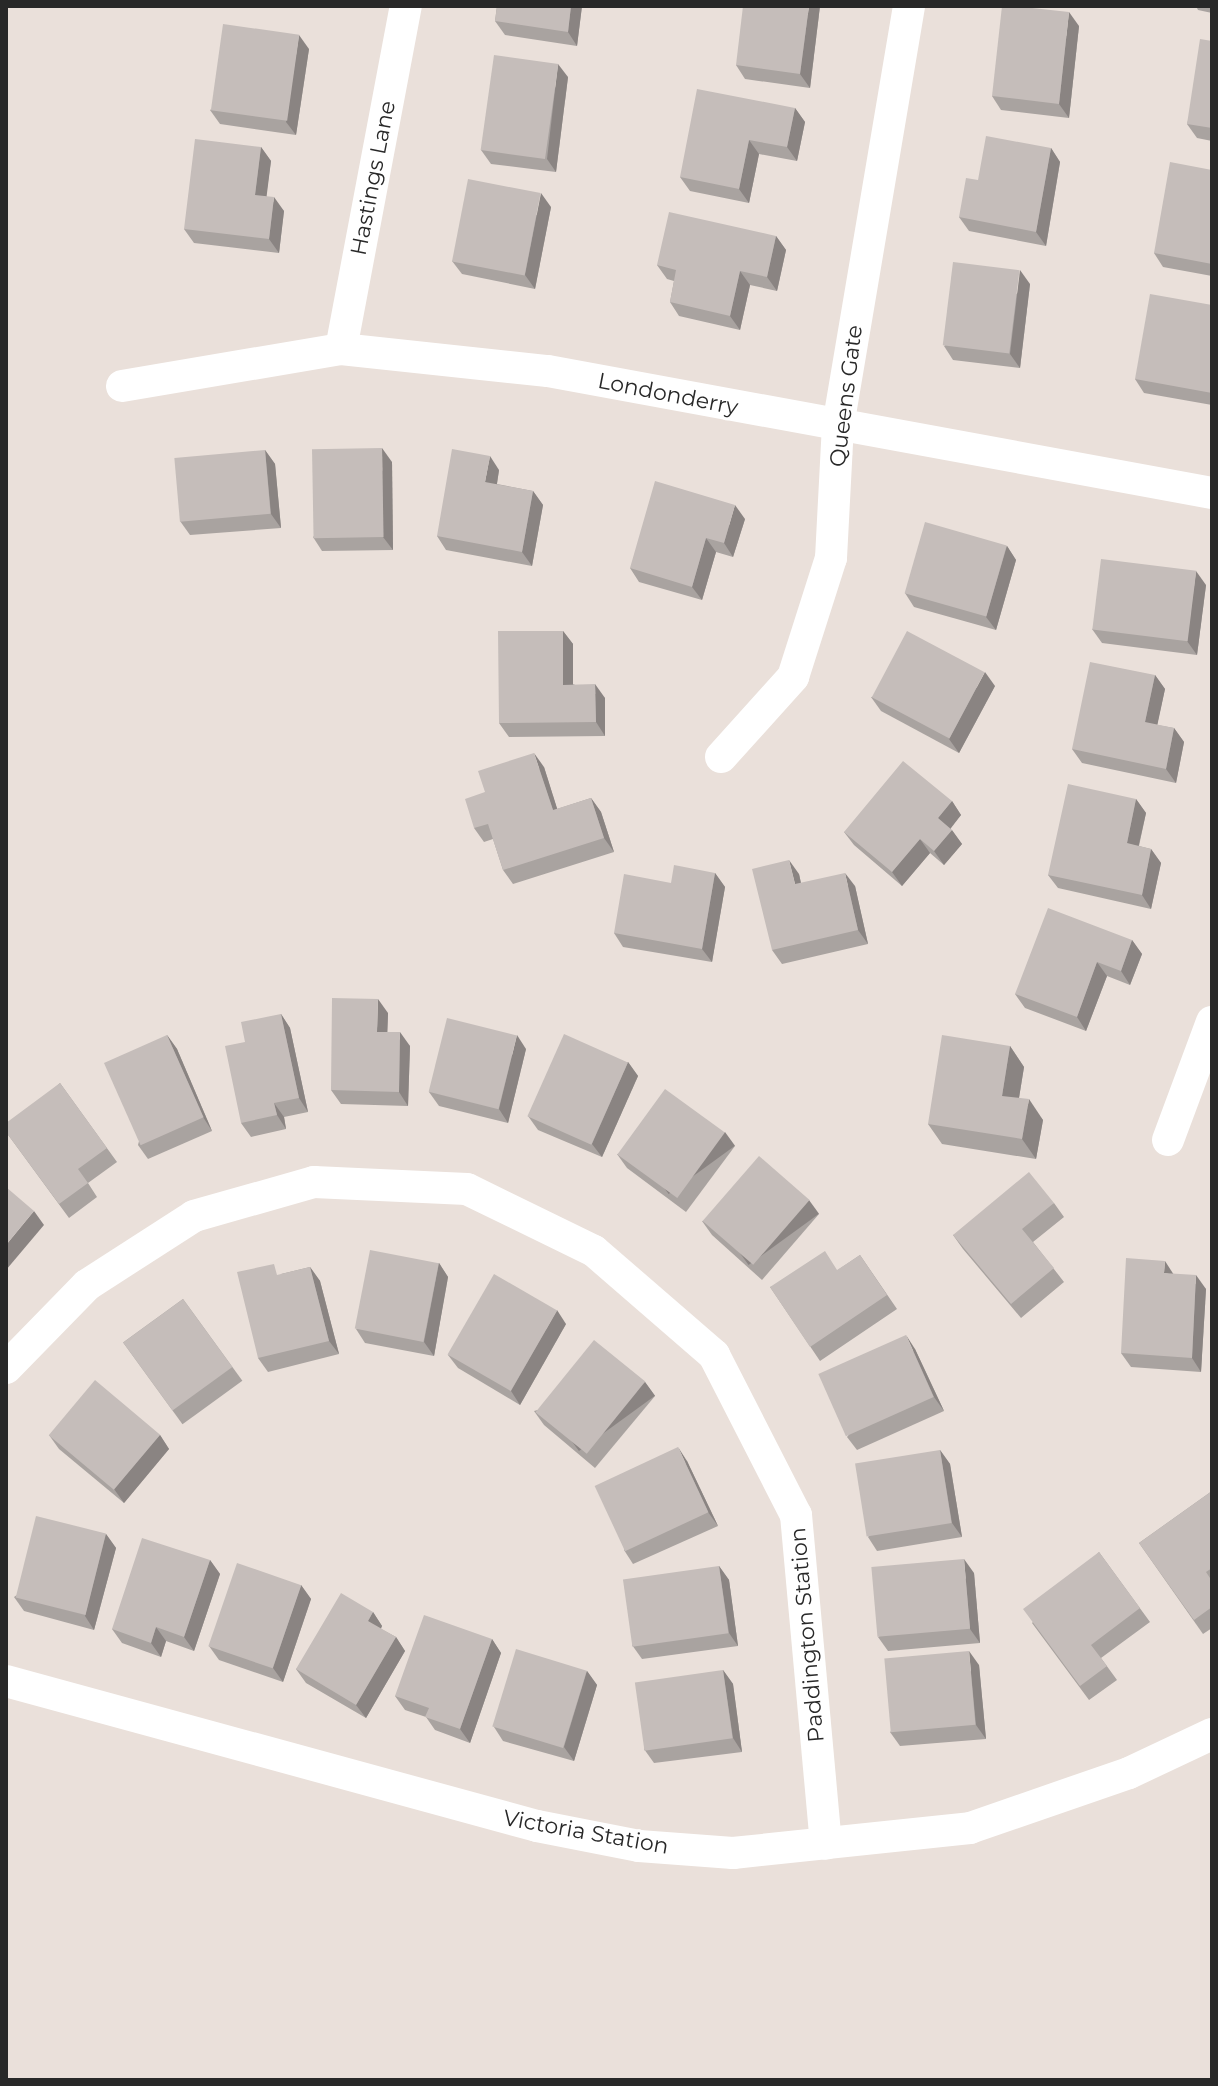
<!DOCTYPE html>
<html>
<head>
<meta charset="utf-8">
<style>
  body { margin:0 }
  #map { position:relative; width:1218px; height:2086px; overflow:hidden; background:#eae0da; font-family:Montserrat,sans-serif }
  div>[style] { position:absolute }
  .minor>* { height:32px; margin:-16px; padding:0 16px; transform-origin:16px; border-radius:16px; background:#fff }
  .wall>* { inset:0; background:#a9a3a0; transform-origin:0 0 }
  .shaded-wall>* { inset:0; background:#8a8482; transform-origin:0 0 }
  .building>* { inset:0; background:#c5bdba; transform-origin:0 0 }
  span { translate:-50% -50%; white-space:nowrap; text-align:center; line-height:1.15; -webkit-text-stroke:6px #fff; paint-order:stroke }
  .street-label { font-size:22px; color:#282828 }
  .frame { position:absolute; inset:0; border:8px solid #282828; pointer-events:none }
</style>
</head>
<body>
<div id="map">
  <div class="minor">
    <div style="left:341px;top:349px;width:349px;rotate:-79.3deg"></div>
    <div style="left:122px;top:386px;width:222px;rotate:-9.6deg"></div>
    <div style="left:341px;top:349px;width:208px;rotate:6.1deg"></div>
    <div style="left:548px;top:371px;width:675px;rotate:10.41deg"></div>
    <div style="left:721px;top:757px;width:108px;rotate:-48deg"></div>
    <div style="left:793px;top:677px;width:125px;rotate:-72.3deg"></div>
    <div style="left:831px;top:558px;width:132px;rotate:-87deg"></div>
    <div style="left:838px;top:426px;width:426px;rotate:-80.4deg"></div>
    <div style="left:1168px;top:1140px;width:126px;rotate:-69.6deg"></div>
    <div style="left:6px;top:1368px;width:116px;rotate:-45.7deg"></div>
    <div style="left:87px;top:1285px;width:127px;rotate:-32.8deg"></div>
    <div style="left:194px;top:1216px;width:125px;rotate:-15.8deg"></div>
    <div style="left:314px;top:1182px;width:153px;rotate:2.6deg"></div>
    <div style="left:467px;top:1189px;width:141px;rotate:26deg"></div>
    <div style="left:594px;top:1251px;width:159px;rotate:40.9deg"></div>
    <div style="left:714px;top:1355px;width:180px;rotate:62.9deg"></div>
    <div style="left:796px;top:1515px;width:330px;rotate:84.8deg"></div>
    <div style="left:6px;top:1681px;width:550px;rotate:15.27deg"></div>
    <div style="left:537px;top:1826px;width:104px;rotate:11.1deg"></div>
    <div style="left:639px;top:1846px;width:94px;rotate:4.3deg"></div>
    <div style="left:733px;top:1853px;width:238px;rotate:-6deg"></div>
    <div style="left:970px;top:1828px;width:168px;rotate:-19.1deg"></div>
    <div style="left:1129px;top:1773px;width:92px;rotate:-25.2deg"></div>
  </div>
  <div class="wall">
    <div style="clip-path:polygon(497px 6px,582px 6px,577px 46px,505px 35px,495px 21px)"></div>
    <div style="clip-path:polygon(820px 6px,810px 88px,745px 79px,736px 65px)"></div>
    <div style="clip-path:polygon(1196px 6px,1212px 6px,1212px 13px,1198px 10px)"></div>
    <div style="clip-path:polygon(1079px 26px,1069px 118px,1001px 110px,992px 96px)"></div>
    <div style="clip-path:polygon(1212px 41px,1212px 141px,1197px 138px,1187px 124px)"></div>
    <div style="clip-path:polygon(309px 49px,296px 135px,220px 124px,210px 110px)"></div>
    <div style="clip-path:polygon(568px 77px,556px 172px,491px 164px,481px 150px)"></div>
    <div style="clip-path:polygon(795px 108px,805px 122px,797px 161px,759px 154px,749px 203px,690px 191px,680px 177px)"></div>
    <div style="clip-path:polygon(261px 147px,271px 161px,266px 196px,284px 211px,279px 253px,194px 243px,184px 229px)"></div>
    <div style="clip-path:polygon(1051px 148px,1060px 162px,1046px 246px,969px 231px,959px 217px)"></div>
    <div style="clip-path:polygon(1212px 170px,1212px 276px,1163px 267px,1154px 253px)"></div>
    <div style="clip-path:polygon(551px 207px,535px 289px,462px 274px,452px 261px)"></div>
    <div style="clip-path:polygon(776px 236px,786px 250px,777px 291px,750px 285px,740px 330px,679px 316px,670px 302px,674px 281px,667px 279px,657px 265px)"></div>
    <div style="clip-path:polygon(1030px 284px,1020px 368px,953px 360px,944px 346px)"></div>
    <div style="clip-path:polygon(1212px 305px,1212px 405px,1144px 393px,1135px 379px)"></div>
    <div style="clip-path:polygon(265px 450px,275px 464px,281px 528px,190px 535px,180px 521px)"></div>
    <div style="clip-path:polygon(392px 462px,393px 550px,322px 551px,313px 537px)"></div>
    <div style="clip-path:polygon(499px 470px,497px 484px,533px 491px,543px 505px,532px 566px,446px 550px,437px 536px)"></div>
    <div style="clip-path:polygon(745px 519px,733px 557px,716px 552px,702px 600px,639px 582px,630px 568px)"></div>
    <div style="clip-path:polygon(1007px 546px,1016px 560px,996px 630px,914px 607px,905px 593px)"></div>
    <div style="clip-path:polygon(1206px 585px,1197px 655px,1102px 643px,1092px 629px)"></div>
    <div style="clip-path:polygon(563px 631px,573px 644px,573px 684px,605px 698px,605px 736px,509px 737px,499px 723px)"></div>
    <div style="clip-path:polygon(1155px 675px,1165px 689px,1157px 725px,1174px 728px,1184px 742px,1176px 783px,1082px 763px,1072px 749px)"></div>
    <div style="clip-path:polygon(995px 686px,959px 753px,881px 711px,871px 697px)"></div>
    <div style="clip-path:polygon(544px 767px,557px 809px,591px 798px,601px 812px,614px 852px,513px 884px,503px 870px,493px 839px,484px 842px,474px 828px,485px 792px)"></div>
    <div style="clip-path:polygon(1136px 799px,1146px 813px,1139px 846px,1151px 849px,1161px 863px,1151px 909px,1058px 888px,1048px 875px)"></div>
    <div style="clip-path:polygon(952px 801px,961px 815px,950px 828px,962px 844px,944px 865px,930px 853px,902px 886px,854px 845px,844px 832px)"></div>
    <div style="clip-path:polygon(715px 873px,725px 887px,712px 962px,623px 947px,614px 933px,671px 883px)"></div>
    <div style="clip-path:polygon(799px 874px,801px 883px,855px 886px,868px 944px,782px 964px,772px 950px)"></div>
    <div style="clip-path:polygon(1132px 940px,1142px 954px,1130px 985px,1107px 976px,1086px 1031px,1025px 1008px,1015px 994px)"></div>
    <div style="clip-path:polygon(388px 1013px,387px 1032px,410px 1046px,408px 1106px,341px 1104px,331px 1090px)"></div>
    <div style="clip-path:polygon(281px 1014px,290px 1028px,308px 1112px,284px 1117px,286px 1129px,251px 1137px,241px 1123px,245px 1042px)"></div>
    <div style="clip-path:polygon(167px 1035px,177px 1049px,212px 1131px,148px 1159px,138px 1145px)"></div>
    <div style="clip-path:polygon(1010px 1046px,1024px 1067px,1019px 1098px,1043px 1120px,1036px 1159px,942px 1144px,928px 1124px)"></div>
    <div style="clip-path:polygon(526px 1049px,508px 1123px,439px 1106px,429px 1092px)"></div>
    <div style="clip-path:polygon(628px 1062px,638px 1076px,602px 1157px,538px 1130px,528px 1116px)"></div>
    <div style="clip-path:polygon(60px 1083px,117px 1162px,88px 1183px,97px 1197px,69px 1218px,6px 1132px)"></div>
    <div style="clip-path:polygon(735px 1146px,686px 1212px,627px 1168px,617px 1154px)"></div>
    <div style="clip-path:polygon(1054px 1203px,1064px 1217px,1033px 1242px,1064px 1282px,1021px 1318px,963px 1249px,953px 1235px)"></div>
    <div style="clip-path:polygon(819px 1214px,762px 1280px,712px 1235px,702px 1221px)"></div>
    <div style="clip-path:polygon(860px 1255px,897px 1309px,820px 1361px,770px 1287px,838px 1270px)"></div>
    <div style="clip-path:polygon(439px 1263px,448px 1277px,434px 1356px,365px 1343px,356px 1329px)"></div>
    <div style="clip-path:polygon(310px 1267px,320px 1281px,339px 1354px,268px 1372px,258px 1358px,281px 1274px)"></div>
    <div style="clip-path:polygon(1174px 1274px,1206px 1289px,1201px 1372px,1131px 1367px,1121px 1353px)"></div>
    <div style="left:183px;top:1299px;width:101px;height:74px;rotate:54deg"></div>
    <div style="clip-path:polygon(566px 1324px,520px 1405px,458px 1368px,448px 1355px)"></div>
    <div style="clip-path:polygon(915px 1349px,944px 1411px,857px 1450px,847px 1437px)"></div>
    <div style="clip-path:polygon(645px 1382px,655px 1396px,595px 1468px,544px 1425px,534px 1411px)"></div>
    <div style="clip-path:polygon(49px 1435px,160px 1435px,169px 1449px,124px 1503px,59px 1449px)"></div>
    <div style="clip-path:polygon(940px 1450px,950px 1464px,962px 1537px,877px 1551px,868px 1537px)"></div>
    <div style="clip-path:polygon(687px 1461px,718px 1526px,633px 1564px,624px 1550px)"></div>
    <div style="clip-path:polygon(1212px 1491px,1212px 1628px,1203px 1634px,1139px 1543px)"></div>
    <div style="clip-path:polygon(106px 1534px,116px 1548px,94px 1630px,24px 1611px,14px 1597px)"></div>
    <div style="clip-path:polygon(1099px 1552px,1150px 1622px,1101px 1658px,1117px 1680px,1089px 1700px,1032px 1623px)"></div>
    <div style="clip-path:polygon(210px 1560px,220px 1574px,194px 1651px,166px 1641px,161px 1657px,122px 1643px,112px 1629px)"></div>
    <div style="clip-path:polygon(719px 1566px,729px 1580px,738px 1646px,642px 1659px,632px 1645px)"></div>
    <div style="clip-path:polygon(974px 1573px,980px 1643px,888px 1651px,878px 1637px)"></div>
    <div style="clip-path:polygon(301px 1585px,311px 1599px,283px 1682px,219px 1660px,209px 1646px)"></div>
    <div style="clip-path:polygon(373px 1612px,382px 1626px,381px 1629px,396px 1637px,405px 1651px,366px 1718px,306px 1683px,296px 1669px)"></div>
    <div style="clip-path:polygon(492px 1639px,501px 1653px,470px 1743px,435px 1730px,426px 1717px,405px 1710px,395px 1696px)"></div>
    <div style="clip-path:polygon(979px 1665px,986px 1739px,900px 1746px,890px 1732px)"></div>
    <div style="clip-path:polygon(723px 1670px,733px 1684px,742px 1752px,654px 1763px,644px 1749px)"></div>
    <div style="clip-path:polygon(587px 1671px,597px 1685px,574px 1761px,503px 1741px,494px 1727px)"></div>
  </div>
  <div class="shaded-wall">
    <div style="clip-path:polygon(571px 6px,582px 6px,577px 46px,568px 32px)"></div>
    <div style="clip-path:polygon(809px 6px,820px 6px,810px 88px,800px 74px)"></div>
    <div style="clip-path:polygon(1069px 12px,1079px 26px,1069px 118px,1059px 104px)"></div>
    <div style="clip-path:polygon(299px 35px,309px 49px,296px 135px,286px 122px)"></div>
    <div style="clip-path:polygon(558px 64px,568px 77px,556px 172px,547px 159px)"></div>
    <div style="clip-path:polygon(795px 108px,805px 122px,797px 161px,787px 147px)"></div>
    <div style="clip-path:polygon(749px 140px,759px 154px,749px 203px,739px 189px)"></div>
    <div style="clip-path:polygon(261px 147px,271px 161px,265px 209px,255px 195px)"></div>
    <div style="clip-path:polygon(1051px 148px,1060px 162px,1046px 246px,1036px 232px)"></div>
    <div style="clip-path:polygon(541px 193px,551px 207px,535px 289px,525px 275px)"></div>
    <div style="clip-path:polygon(274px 197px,284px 211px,279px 253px,269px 239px)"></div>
    <div style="clip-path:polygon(776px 236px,786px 250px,777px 291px,767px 277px)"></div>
    <div style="clip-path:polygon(1020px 270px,1030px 284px,1020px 368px,1010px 354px)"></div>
    <div style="clip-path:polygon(740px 271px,750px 285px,740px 330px,730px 316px)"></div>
    <div style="clip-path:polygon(382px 448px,392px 462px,393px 550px,383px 537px)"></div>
    <div style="clip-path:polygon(265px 450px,275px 464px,281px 528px,271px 514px)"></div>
    <div style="clip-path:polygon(490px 456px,499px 470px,495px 496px,485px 482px)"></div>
    <div style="clip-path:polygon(533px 491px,543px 505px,532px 566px,522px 552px)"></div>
    <div style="clip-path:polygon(735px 505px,745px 519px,733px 557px,724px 543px)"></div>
    <div style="clip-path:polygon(706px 538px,716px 552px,702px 600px,692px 587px)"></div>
    <div style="clip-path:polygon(1007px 546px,1016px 560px,996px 630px,986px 617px)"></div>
    <div style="clip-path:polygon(1196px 571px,1206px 585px,1197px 655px,1187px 641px)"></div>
    <div style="clip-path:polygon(563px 631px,573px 644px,573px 698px,563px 685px)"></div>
    <div style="clip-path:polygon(985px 672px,995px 686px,959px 753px,949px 739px)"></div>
    <div style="clip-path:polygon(1155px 675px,1165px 689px,1155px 736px,1145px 722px)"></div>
    <div style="clip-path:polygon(595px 684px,605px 698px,605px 736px,596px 722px)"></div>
    <div style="clip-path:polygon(1174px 728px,1184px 742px,1176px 783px,1166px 769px)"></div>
    <div style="clip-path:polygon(534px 753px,544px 767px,562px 824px,553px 810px)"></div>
    <div style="clip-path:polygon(591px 798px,601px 812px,614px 852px,604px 838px)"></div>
    <div style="clip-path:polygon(1136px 799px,1146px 813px,1136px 857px,1127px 843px)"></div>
    <div style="clip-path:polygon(952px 801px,961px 815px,948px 832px,938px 818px)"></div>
    <div style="clip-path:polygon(952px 830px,962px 844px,944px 865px,934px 851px)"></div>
    <div style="clip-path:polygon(920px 839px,930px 853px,902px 886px,892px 872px)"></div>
    <div style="clip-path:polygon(1151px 849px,1161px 863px,1151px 909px,1142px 895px)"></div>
    <div style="clip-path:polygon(789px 860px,799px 874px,804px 898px,795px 884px)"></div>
    <div style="clip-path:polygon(715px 873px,725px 887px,712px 962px,702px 949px)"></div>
    <div style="clip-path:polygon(845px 873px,855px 886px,868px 944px,858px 930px)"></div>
    <div style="clip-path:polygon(1132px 940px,1142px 954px,1130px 985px,1121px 971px)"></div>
    <div style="clip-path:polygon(1097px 962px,1107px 976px,1086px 1031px,1077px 1017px)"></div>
    <div style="clip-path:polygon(378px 999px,388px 1013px,387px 1046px,377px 1032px)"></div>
    <div style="clip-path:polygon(281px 1014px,290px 1028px,308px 1112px,299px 1098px)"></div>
    <div style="clip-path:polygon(400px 1032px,410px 1046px,408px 1106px,399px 1092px)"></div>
    <div style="clip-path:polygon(167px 1035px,177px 1049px,212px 1131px,203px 1117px)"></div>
    <div style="clip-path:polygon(517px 1035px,526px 1049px,508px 1123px,499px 1109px)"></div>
    <div style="clip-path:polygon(1010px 1046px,1024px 1067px,1016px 1116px,1002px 1096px)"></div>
    <div style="clip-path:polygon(628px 1062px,638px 1076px,602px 1157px,592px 1144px)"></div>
    <div style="clip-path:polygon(1029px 1099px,1043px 1120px,1036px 1159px,1022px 1139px)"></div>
    <div style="clip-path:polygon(274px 1103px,284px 1117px,286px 1129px,277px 1115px)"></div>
    <div style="left:725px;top:1132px;width:17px;height:82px;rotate:54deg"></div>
    <div style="left:809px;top:1200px;width:17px;height:87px;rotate:54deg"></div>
    <div style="clip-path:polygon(34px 1211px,44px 1225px,6px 1270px,6px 1245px)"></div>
    <div style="clip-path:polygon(1165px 1261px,1174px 1275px,1164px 1273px)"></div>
    <div style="clip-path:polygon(439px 1263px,448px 1277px,434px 1356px,424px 1342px)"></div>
    <div style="clip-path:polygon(310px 1267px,320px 1281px,339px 1354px,329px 1341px)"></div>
    <div style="clip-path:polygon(1196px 1275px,1206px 1289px,1201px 1372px,1192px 1358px)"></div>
    <div style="clip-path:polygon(557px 1310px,566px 1324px,520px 1405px,511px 1391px)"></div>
    <div style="clip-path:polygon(906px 1335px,915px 1349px,944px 1411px,934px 1397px)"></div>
    <div style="left:645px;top:1382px;width:17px;height:94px;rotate:54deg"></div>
    <div style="clip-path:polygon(160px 1435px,169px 1449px,124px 1503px,114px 1489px)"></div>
    <div style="clip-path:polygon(678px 1447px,687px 1461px,718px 1526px,708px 1512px)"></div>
    <div style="clip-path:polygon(940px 1450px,950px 1464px,962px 1537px,952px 1523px)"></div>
    <div style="clip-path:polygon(106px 1534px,116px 1548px,94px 1630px,85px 1616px)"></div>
    <div style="clip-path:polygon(964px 1559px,974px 1573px,980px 1643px,970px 1629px)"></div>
    <div style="clip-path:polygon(210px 1560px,220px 1574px,194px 1651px,184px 1637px)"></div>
    <div style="clip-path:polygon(719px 1566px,729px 1580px,738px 1646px,729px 1633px)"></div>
    <div style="clip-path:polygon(301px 1585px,311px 1599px,283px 1682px,273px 1668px)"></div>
    <div style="clip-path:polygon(373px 1612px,382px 1626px,377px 1635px,368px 1621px)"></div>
    <div style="clip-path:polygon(156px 1627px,166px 1641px,161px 1657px,151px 1643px)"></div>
    <div style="clip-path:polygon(396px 1637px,405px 1651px,366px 1718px,356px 1705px)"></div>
    <div style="clip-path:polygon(492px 1639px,501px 1653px,470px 1743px,460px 1729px)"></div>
    <div style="clip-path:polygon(969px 1651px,979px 1665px,986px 1739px,976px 1725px)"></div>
    <div style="clip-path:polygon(723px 1670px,733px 1684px,742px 1752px,733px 1738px)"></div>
    <div style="clip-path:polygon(587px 1671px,597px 1685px,574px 1761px,564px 1747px)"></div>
  </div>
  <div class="building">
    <div style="clip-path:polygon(497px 6px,571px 6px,568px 32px,495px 21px)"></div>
    <div style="clip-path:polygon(743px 6px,809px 6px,800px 74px,736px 65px)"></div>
    <div style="clip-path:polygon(1002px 6px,1013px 6px,1069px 12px,1059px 104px,992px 96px)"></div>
    <div style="left:223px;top:24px;width:77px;height:87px;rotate:8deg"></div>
    <div style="clip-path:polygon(1200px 39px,1212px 41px,1212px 128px,1187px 124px)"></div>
    <div style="left:494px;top:55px;width:65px;height:96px;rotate:8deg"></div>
    <div style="clip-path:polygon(697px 89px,795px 108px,787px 147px,749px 140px,739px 189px,680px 177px)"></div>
    <div style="clip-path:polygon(986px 136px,1051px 148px,1036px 232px,959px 217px,966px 178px,978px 180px)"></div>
    <div style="clip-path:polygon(195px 139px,261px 147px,255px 195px,274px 197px,269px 239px,184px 229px)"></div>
    <div style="clip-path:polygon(1170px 162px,1212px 170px,1212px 264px,1154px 253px)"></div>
    <div style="left:468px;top:179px;width:74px;height:84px;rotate:11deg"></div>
    <div style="clip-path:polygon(669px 212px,776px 236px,767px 277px,740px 271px,730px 316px,670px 302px,676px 270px,657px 265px)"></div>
    <div style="left:953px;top:262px;width:67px;height:84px;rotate:7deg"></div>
    <div style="clip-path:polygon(1150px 294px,1212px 305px,1212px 393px,1135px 379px)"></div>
    <div style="left:382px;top:448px;width:89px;height:70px;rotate:89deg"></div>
    <div style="clip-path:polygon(452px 449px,490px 456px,485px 482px,533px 491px,522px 552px,437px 536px)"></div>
    <div style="left:265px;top:450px;width:64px;height:91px;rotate:85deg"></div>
    <div style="clip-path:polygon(655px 481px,735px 505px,724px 543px,706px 538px,692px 587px,630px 568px)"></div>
    <div style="left:925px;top:522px;width:85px;height:74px;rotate:16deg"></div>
    <div style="left:1101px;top:559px;width:96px;height:71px;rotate:7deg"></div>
    <div style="clip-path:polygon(498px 631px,563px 631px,563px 685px,595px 684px,596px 722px,499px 723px)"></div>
    <div style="left:907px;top:631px;width:88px;height:75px;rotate:28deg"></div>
    <div style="clip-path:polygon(1090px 662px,1155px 675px,1145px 722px,1174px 728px,1166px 769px,1072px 749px)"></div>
    <div style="clip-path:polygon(534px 753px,553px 810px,591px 798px,604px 838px,503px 870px,488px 824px,474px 828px,465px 799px,485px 792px,478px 771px)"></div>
    <div style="clip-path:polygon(903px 761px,952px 801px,938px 818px,952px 830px,934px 851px,920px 839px,892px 872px,844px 832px)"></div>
    <div style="clip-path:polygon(1068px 784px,1136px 799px,1127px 843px,1151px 849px,1142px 895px,1048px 875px)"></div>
    <div style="clip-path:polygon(789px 860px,795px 884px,845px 873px,858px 930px,772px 950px,752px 869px)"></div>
    <div style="clip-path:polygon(674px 865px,715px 873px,702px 949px,614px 933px,624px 874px,671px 883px)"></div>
    <div style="clip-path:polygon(1048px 908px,1132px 940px,1121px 971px,1097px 962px,1077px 1017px,1015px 994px)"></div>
    <div style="clip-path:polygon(332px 998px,378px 999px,377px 1032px,400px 1032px,399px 1092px,331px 1090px)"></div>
    <div style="clip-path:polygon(281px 1014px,299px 1098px,274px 1103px,277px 1115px,241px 1123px,225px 1046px,245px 1042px,241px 1022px)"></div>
    <div style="left:447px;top:1018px;width:72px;height:76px;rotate:14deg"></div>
    <div style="left:564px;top:1034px;width:70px;height:90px;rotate:24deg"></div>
    <div style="left:167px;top:1035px;width:90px;height:69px;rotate:66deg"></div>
    <div style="clip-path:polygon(942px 1035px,1010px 1046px,1002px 1096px,1029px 1099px,1022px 1139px,928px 1124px)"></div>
    <div style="clip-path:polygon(60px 1083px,107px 1148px,78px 1169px,88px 1183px,59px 1204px,6px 1132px,6px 1123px)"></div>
    <div style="left:665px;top:1089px;width:74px;height:81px;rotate:36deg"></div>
    <div style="left:759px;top:1156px;width:67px;height:86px;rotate:41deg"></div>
    <div style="clip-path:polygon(1029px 1172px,1054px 1203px,1022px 1229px,1054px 1268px,1011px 1304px,953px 1235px)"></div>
    <div style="clip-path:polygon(6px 1187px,34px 1211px,6px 1245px)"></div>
    <div style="left:370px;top:1250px;width:70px;height:80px;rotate:11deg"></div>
    <div style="clip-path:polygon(825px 1251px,837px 1270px,860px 1255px,887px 1295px,810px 1347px,770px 1287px)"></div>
    <div style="clip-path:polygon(1126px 1258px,1165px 1261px,1164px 1273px,1196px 1275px,1192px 1358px,1121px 1353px)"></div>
    <div style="clip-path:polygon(274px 1264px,277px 1275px,310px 1267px,329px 1341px,258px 1358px,237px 1272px)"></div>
    <div style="left:494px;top:1274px;width:73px;height:93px;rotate:30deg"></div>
    <div style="left:183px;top:1299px;width:84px;height:74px;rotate:54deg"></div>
    <div style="left:906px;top:1335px;width:68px;height:96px;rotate:66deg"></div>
    <div style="left:594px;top:1340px;width:66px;height:93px;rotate:39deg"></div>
    <div style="left:95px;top:1380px;width:85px;height:72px;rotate:40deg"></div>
    <div style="left:678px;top:1447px;width:72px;height:92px;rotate:65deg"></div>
    <div style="left:940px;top:1450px;width:74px;height:86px;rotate:81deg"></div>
    <div style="clip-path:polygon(1212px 1491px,1212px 1568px,1206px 1572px,1212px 1581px,1212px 1607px,1194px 1620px,1139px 1543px)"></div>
    <div style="left:36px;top:1516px;width:72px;height:84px;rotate:14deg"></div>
    <div style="clip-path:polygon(142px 1538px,210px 1560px,184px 1637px,156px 1627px,151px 1643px,112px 1629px)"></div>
    <div style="clip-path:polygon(1099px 1552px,1140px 1608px,1091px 1645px,1107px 1666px,1080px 1686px,1023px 1609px)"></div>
    <div style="left:964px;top:1559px;width:70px;height:93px;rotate:85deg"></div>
    <div style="left:237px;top:1563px;width:68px;height:88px;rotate:19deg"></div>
    <div style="left:719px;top:1566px;width:68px;height:97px;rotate:82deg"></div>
    <div style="clip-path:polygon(341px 1593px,373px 1612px,368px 1621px,396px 1637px,356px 1705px,296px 1669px)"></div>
    <div style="clip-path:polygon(424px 1615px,492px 1639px,460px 1729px,425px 1717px,429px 1708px,395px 1696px)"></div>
    <div style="left:516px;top:1649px;width:74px;height:81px;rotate:17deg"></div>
    <div style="left:969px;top:1651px;width:74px;height:85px;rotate:85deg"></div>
    <div style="left:723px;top:1670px;width:69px;height:89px;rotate:82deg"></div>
  </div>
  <div class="street-label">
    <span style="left:373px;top:178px;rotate:-79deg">Hastings Lane</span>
    <span style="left:668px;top:394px;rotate:11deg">Londonderry</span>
    <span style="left:846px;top:396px;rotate:-83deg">Queens Gate</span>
    <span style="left:807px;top:1635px;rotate:-95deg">Paddington Station</span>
    <span style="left:586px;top:1832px;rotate:10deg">Victoria Station</span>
  </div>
  <div class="frame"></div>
</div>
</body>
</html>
